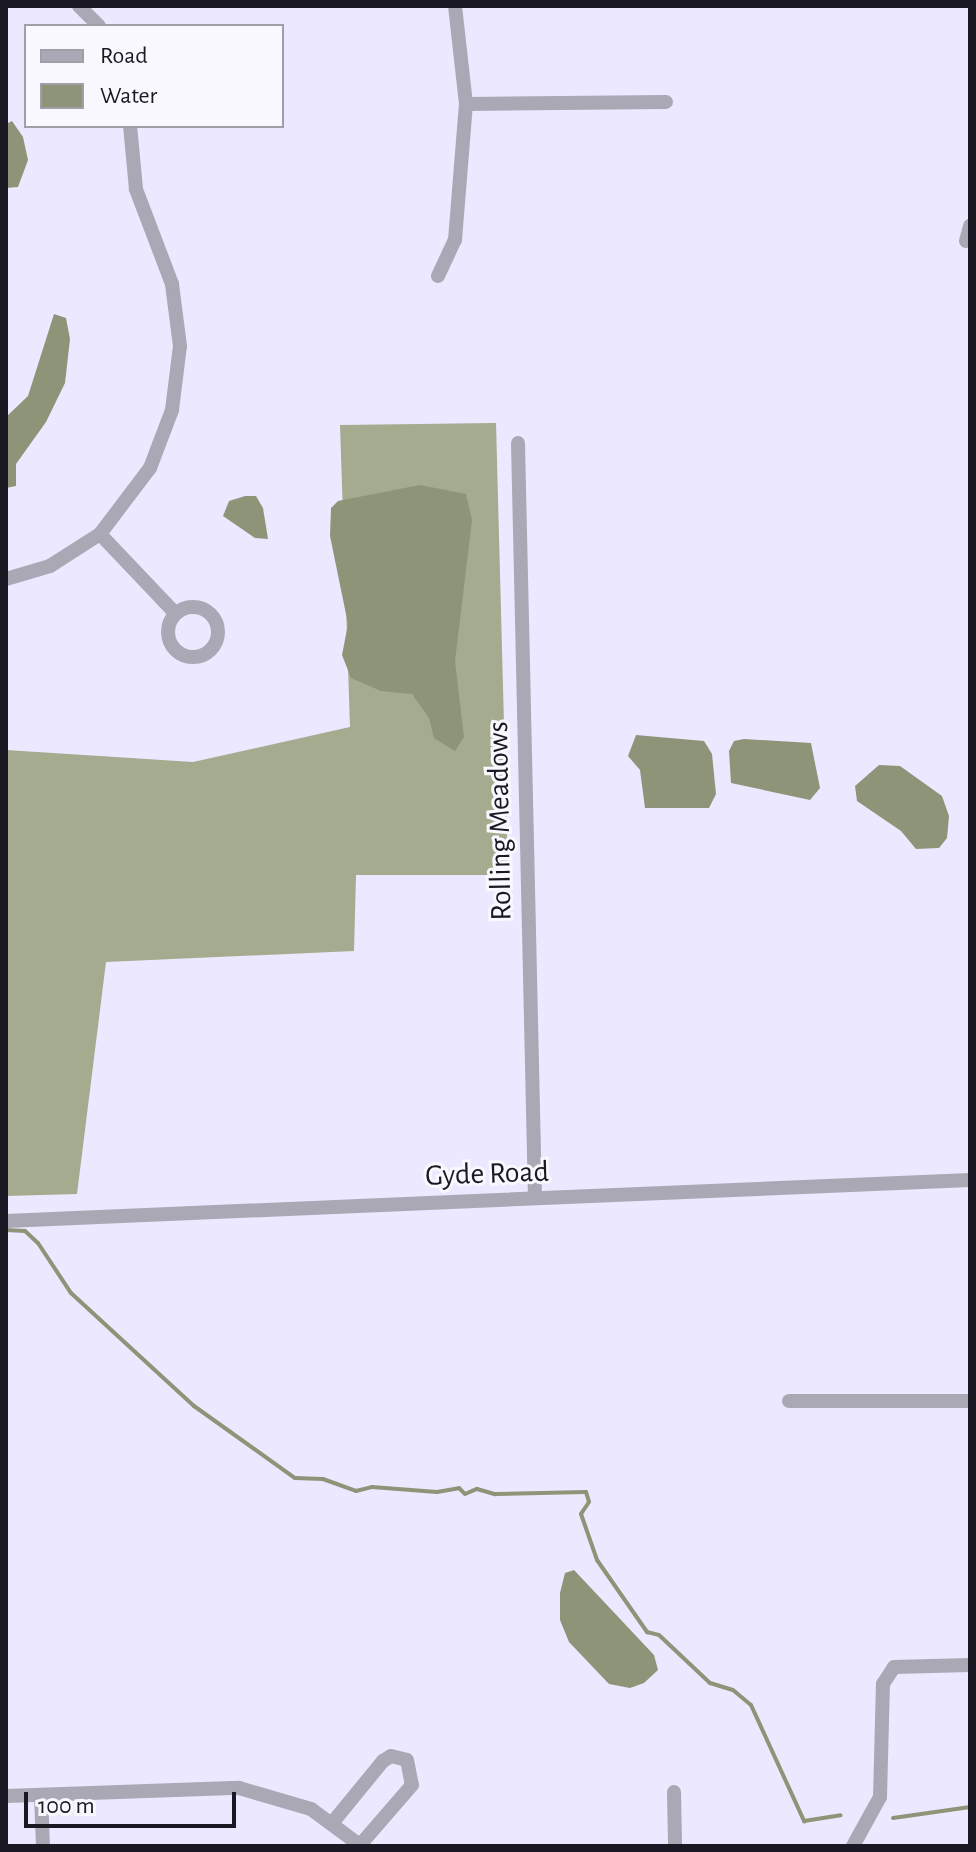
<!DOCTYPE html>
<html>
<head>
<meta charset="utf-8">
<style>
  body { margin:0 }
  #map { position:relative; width:976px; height:1852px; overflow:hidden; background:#ece8ff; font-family:"Alegreya Sans",sans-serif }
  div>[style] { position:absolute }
  .forest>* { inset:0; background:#a4ab8e }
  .water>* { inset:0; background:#8e9478 }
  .stream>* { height:4px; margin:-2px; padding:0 2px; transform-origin:2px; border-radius:2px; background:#8e9478 }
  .street>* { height:14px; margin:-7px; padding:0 7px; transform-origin:7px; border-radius:7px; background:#aaa8b4 }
  .street>.ring { margin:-7px; padding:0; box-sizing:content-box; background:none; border:14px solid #aaa8b4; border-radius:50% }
  span { translate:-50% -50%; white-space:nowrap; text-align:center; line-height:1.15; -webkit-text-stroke:6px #f9f8fe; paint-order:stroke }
  .street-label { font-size:30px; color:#1a1822 }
  .frame { position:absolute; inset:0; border:8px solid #1a1822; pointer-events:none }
  .legend { position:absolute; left:24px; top:24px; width:260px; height:104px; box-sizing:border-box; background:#f9f8fe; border:2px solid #a09ea6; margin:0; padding:10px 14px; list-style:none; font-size:24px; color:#1a1822 }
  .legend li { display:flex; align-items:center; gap:16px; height:40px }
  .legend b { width:40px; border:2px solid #a09ea6 }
  .scale { position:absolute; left:24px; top:1792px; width:212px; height:36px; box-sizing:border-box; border:4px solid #1a1822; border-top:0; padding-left:10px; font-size:24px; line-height:28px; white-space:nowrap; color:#1a1822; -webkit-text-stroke:6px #f9f8fe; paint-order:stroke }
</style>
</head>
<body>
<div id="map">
  <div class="forest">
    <div style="clip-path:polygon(496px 423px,508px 875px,356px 875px,354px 951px,106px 962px,77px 1194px,6px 1196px,6px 750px,193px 762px,350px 727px,340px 425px)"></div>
  </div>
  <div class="water">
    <div style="clip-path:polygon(12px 121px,23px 137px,28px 160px,18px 187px,6px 188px,6px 124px)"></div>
    <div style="clip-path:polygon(54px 314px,66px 318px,70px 339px,65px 383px,46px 422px,16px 464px,16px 486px,6px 488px,6px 417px,28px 396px)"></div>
    <div style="clip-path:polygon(420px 485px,466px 494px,472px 520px,455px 661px,464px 737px,455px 751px,434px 738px,429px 718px,412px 694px,381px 691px,351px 678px,342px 655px,348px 624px,330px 536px,331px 508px,338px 501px)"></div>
    <div style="clip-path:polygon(245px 496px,256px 496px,263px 508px,268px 539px,255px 538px,223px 516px,229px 501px)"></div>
    <div style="clip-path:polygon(636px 735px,704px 741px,712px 754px,716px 794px,709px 808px,645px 808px,640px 770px,628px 756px)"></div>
    <div style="clip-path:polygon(744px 739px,811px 743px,820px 788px,810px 800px,731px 783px,729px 751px,734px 741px)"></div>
    <div style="clip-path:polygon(879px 765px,900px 766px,942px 796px,949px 816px,947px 838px,939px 848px,916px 849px,901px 831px,857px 801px,855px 786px)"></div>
    <div style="clip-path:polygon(574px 1570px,654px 1655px,658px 1670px,644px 1683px,630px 1688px,609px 1684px,569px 1642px,560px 1620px,560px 1593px,565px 1573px)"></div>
  </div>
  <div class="stream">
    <div style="left:6px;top:1230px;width:19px;rotate:3deg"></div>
    <div style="left:25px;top:1231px;width:18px;rotate:43deg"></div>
    <div style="left:38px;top:1243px;width:60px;rotate:56.6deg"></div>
    <div style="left:71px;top:1293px;width:167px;rotate:42.6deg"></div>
    <div style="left:194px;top:1406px;width:124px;rotate:35.5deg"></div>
    <div style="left:295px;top:1478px;width:28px;rotate:2deg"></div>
    <div style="left:323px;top:1479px;width:35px;rotate:20deg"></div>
    <div style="left:356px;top:1491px;width:16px;rotate:-14deg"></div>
    <div style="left:372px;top:1487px;width:65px;rotate:4.4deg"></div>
    <div style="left:437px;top:1492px;width:22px;rotate:-10deg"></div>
    <div style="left:459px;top:1488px;width:8px;rotate:45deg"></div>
    <div style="left:465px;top:1494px;width:13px;rotate:-23deg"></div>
    <div style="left:477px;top:1489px;width:19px;rotate:16deg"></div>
    <div style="left:495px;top:1494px;width:91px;rotate:-1.3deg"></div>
    <div style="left:586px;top:1492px;width:10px;rotate:73deg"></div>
    <div style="left:589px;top:1502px;width:14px;rotate:124deg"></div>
    <div style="left:581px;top:1514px;width:49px;rotate:70.8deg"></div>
    <div style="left:597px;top:1560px;width:88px;rotate:55.2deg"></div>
    <div style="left:647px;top:1632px;width:12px;rotate:14deg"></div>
    <div style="left:659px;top:1635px;width:70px;rotate:43.3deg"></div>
    <div style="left:710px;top:1683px;width:24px;rotate:17deg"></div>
    <div style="left:733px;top:1690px;width:23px;rotate:40deg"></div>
    <div style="left:751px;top:1705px;width:128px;rotate:65.4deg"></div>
    <div style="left:804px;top:1821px;width:37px;rotate:-9deg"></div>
    <div style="left:893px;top:1818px;width:78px;rotate:-8.1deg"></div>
  </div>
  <div class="street">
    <div style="left:79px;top:6px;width:28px;rotate:45deg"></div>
    <div style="left:466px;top:104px;width:200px;rotate:-0.6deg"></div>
    <div style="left:966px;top:241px;width:16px;rotate:-75deg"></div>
    <div style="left:438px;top:276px;width:40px;rotate:-65deg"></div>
    <div style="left:455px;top:240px;width:136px;rotate:-85.4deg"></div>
    <div style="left:466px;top:104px;width:99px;rotate:-96.4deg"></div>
    <div style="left:518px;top:443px;width:755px;rotate:88.71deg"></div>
    <div style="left:100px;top:534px;width:110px;rotate:46.5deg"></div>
    <div style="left:6px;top:579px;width:46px;rotate:-16.5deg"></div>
    <div style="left:50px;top:566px;width:59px;rotate:-32.6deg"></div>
    <div style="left:100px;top:534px;width:83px;rotate:-52.9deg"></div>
    <div style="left:150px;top:468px;width:62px;rotate:-69.2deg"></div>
    <div style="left:172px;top:410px;width:64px;rotate:-82.9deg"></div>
    <div style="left:180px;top:346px;width:63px;rotate:-97.4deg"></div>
    <div style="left:172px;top:284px;width:102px;rotate:-110.8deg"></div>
    <div style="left:136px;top:189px;width:63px;rotate:-95.4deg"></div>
    <div class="ring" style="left:168px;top:607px;width:36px;height:36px"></div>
    <div style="left:6px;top:1221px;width:965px;rotate:-2.44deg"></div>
    <div style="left:789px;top:1401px;width:181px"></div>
    <div style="left:674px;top:1792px;width:54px;rotate:88.9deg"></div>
    <div style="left:41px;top:1795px;width:51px;rotate:87.8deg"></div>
    <div style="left:6px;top:1796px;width:233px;rotate:-2deg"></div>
    <div style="left:239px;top:1788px;width:75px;rotate:16.3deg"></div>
    <div style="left:311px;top:1809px;width:62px;rotate:36.5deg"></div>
    <div style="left:333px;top:1822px;width:79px;rotate:-50.7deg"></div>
    <div style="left:383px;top:1761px;width:9px;rotate:-32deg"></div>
    <div style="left:391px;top:1756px;width:16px;rotate:14deg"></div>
    <div style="left:407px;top:1760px;width:25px;rotate:79deg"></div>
    <div style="left:412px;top:1785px;width:79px;rotate:130.9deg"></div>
    <div style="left:853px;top:1846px;width:56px;rotate:-61.1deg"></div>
    <div style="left:880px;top:1797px;width:113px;rotate:-88.5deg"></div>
    <div style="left:883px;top:1684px;width:20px;rotate:-57deg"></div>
    <div style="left:894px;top:1667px;width:76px;rotate:-1.5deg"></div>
  </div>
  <div class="street-label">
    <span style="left:500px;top:821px;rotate:-91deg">Rolling Meadows</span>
    <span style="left:487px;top:1174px;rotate:-2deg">Gyde Road</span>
  </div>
  <div class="frame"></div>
  <ul class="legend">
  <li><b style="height:10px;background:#aaa8b4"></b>Road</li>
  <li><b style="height:22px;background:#8e9478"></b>Water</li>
  </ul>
  <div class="scale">100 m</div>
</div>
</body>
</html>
